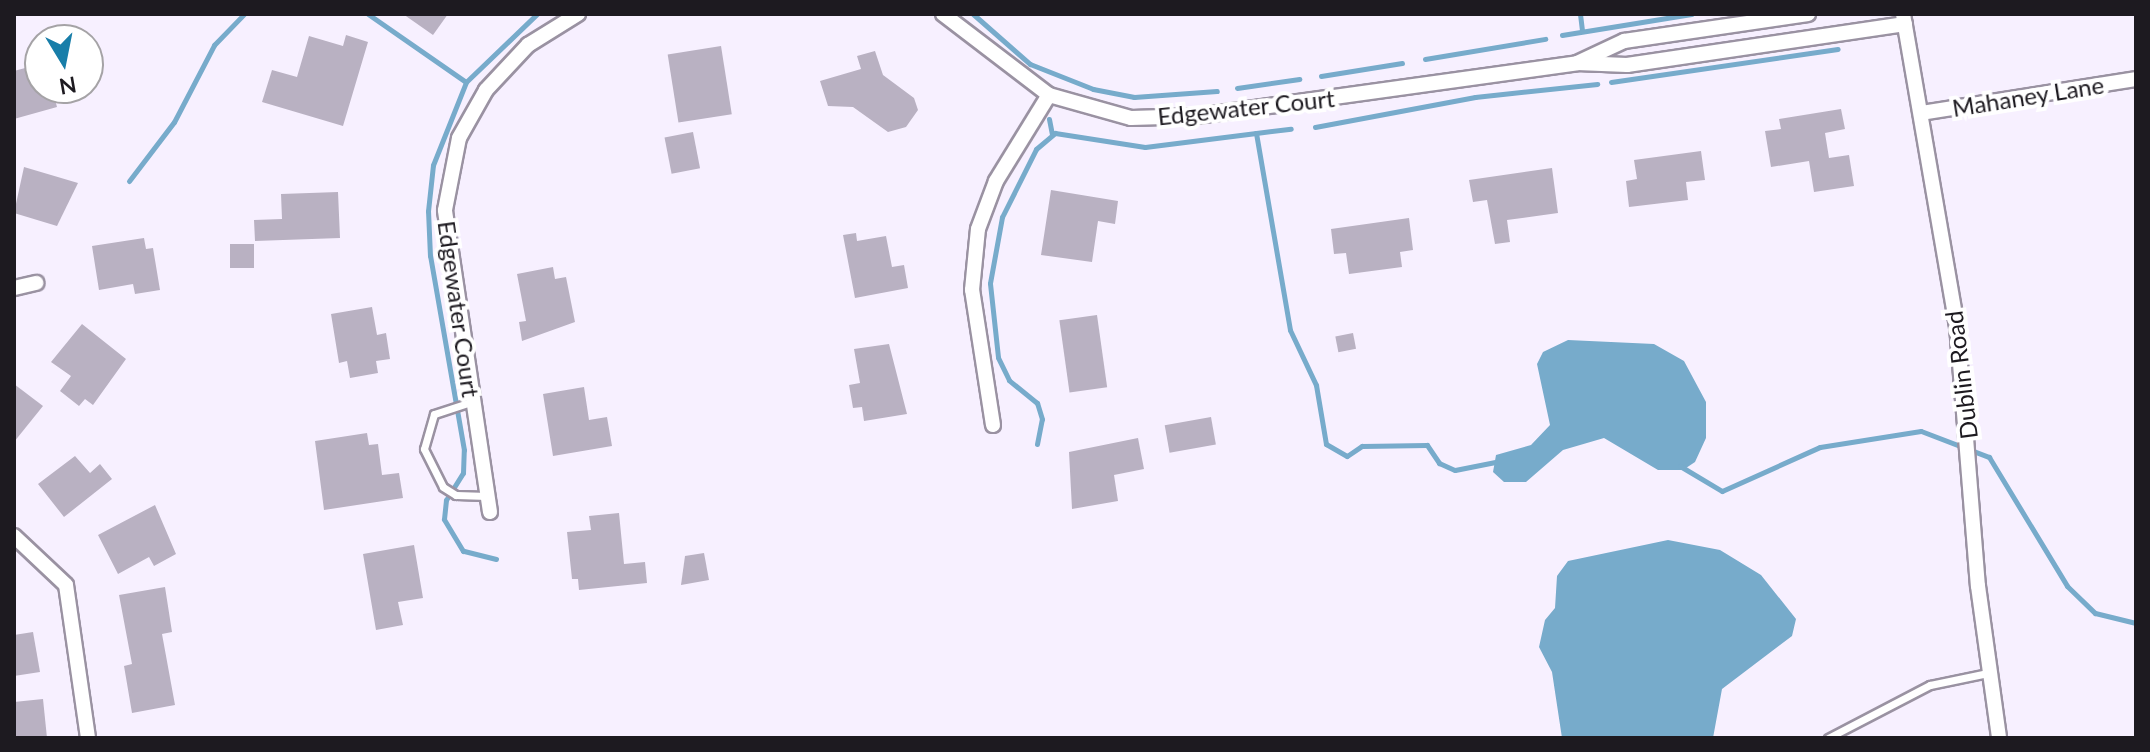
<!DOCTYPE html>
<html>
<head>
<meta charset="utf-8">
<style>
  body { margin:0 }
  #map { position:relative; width:2150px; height:752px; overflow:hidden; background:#f7f0ff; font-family:Lato,sans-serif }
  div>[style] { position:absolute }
  .water>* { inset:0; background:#77abcb }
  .stream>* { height:5px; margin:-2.5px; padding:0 2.5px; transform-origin:2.5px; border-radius:2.5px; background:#77abcb }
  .building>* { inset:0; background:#b9b1c2; transform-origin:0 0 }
  .roads { filter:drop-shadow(2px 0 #9a92a2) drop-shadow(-2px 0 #9a92a2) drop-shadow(0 2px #9a92a2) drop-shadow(0 -2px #9a92a2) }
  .service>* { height:7px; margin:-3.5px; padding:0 3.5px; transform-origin:3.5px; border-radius:3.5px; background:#fff }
  .minor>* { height:14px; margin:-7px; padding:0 7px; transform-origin:7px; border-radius:7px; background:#fff }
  span { translate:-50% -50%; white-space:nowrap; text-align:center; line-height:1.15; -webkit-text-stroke:8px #fff; paint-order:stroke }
  .street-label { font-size:24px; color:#1d1a20 }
  .frame { position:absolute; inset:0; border:16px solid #1d1a20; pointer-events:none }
  .north { position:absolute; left:24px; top:24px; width:80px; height:80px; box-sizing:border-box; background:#fff; border:2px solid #a5a3a6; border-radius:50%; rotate:170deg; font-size:22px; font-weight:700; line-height:32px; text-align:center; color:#1d1a20 }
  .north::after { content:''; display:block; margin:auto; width:28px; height:36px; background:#187ea9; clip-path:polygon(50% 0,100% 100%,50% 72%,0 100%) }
</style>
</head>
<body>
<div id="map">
  <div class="water">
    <div style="clip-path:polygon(1568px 340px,1654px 344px,1684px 361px,1706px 402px,1706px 438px,1695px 462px,1683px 470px,1658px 470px,1604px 438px,1563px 450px,1526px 482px,1504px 482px,1493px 472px,1496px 455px,1531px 445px,1550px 425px,1537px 364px,1543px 352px)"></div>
    <div style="clip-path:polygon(1668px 540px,1720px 550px,1761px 575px,1796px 619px,1792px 636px,1722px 689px,1713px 738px,1562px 738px,1552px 672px,1539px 647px,1545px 620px,1555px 608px,1557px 576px,1568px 561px)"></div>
  </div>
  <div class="stream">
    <div style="left:368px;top:14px;width:119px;rotate:34.8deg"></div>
    <div style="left:973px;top:14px;width:76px;rotate:41.3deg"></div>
    <div style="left:1030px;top:64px;width:68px;rotate:21.6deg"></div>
    <div style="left:1093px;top:89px;width:42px;rotate:11deg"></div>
    <div style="left:1134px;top:97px;width:83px;rotate:-4.1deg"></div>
    <div style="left:1580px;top:14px;width:16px;rotate:83deg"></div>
    <div style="left:1562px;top:35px;width:131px;rotate:-9.2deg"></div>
    <div style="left:1425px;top:59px;width:122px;rotate:-9.5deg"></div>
    <div style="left:1321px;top:76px;width:82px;rotate:-9.1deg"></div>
    <div style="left:1611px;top:82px;width:229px;rotate:-8.3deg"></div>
    <div style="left:1237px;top:88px;width:63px;rotate:-8.3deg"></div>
    <div style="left:1049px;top:119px;width:16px;rotate:79deg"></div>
    <div style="left:1315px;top:127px;width:163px;rotate:-10.6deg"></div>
    <div style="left:1475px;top:97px;width:123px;rotate:-6.1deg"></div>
    <div style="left:1256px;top:133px;width:35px;rotate:-7deg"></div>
    <div style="left:129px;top:181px;width:74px;rotate:-52.7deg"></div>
    <div style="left:174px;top:122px;width:87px;rotate:-62.5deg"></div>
    <div style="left:214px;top:45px;width:43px;rotate:-45.9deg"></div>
    <div style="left:1037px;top:444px;width:25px;rotate:-79deg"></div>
    <div style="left:1042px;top:419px;width:17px;rotate:-107deg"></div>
    <div style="left:1037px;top:403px;width:36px;rotate:-141deg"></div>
    <div style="left:1009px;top:380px;width:25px;rotate:-116deg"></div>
    <div style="left:998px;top:357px;width:74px;rotate:-96.2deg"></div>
    <div style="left:990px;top:283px;width:67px;rotate:-79.7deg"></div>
    <div style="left:1002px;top:217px;width:76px;rotate:-63.4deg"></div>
    <div style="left:1036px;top:149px;width:25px;rotate:-40deg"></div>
    <div style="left:1055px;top:133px;width:91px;rotate:8.8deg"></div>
    <div style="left:1145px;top:147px;width:112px;rotate:-7.2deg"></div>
    <div style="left:1256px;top:133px;width:200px;rotate:80.2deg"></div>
    <div style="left:1290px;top:330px;width:61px;rotate:64.7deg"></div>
    <div style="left:1316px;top:385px;width:60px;rotate:80.4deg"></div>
    <div style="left:1326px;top:444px;width:24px;rotate:30deg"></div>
    <div style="left:1347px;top:456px;width:18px;rotate:-34deg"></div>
    <div style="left:1362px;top:446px;width:65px;rotate:-0.9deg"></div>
    <div style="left:1427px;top:445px;width:22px;rotate:56deg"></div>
    <div style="left:1439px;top:463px;width:17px;rotate:24deg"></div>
    <div style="left:1455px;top:470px;width:41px;rotate:-11.3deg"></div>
    <div style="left:1680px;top:466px;width:49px;rotate:30.8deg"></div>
    <div style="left:1722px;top:491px;width:107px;rotate:-24.2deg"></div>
    <div style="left:1820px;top:447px;width:102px;rotate:-9deg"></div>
    <div style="left:1921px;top:431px;width:73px;rotate:20.9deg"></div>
    <div style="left:1989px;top:457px;width:151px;rotate:58.8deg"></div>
    <div style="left:2067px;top:586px;width:39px;rotate:44deg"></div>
    <div style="left:2095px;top:613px;width:42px;rotate:13.7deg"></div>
    <div style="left:496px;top:559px;width:34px;rotate:-166deg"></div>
    <div style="left:463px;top:551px;width:37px;rotate:-121deg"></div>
    <div style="left:444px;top:519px;width:19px;rotate:-84deg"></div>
    <div style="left:446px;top:500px;width:32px;rotate:-58deg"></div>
    <div style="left:463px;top:473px;width:23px;rotate:-88deg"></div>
    <div style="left:464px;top:450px;width:197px;rotate:-99.9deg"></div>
    <div style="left:430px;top:256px;width:45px;rotate:-92.5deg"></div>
    <div style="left:428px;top:211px;width:46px;rotate:-83.8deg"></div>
    <div style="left:433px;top:165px;width:89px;rotate:-68.3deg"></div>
    <div style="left:466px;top:82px;width:98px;rotate:-43.8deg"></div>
  </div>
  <div class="building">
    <div style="clip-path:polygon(403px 14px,448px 14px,433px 35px)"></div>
    <div style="clip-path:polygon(346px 35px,368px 42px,343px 126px,262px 102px,272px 70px,297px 77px,309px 36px,343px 46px)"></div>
    <div style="left:721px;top:46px;width:69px;height:54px;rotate:81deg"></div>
    <div style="clip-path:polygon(875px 51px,883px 75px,914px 98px,918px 110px,906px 127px,888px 132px,853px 107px,828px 106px,820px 81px,861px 69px,857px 56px)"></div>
    <div style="clip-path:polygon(40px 64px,40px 88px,52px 88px,57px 107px,14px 119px,14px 71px)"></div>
    <div style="clip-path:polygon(1841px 109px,1845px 129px,1825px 133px,1829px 158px,1849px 155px,1854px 186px,1814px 192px,1809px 161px,1771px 167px,1765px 131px,1781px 129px,1779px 119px)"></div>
    <div style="left:693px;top:132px;width:37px;height:29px;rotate:79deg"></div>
    <div style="clip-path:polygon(1701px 151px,1705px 180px,1686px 182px,1688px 200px,1629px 207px,1626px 181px,1637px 179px,1634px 160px)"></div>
    <div style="clip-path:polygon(24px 167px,78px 183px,57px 226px,14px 213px)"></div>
    <div style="clip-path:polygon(1552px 168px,1558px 213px,1507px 220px,1510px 242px,1495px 244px,1487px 200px,1473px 202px,1469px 180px)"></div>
    <div style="clip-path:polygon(1051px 190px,1118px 201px,1115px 224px,1098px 221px,1092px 262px,1041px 255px)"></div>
    <div style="clip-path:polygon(338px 192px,340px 238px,255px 241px,254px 220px,282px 219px,281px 194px)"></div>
    <div style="clip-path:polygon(1409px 218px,1413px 250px,1400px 252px,1402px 267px,1349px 274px,1346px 253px,1334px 254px,1331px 229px)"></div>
    <div style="clip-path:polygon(856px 233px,857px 241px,886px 236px,892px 267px,904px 265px,908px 288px,855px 298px,843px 235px)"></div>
    <div style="clip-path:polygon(144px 238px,146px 249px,153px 248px,160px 290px,135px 294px,133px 284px,99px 290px,92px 246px)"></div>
    <div style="left:230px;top:244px;width:24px;height:24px"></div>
    <div style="clip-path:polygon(553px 267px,555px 279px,566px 277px,575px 322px,522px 341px,519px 322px,526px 321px,517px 274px)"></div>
    <div style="clip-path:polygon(372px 307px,377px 335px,386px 333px,390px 359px,376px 361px,378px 373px,350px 378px,347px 361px,339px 363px,331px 314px)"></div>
    <div style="left:1097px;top:315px;width:73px;height:38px;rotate:82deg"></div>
    <div style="clip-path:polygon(82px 324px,126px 359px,93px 405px,85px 399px,79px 406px,60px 391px,71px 376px,51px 362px)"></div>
    <div style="left:1353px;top:333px;width:16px;height:18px;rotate:79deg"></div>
    <div style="clip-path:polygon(889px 344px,907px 414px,864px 421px,862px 407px,853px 408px,849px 385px,860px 383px,854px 349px)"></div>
    <div style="clip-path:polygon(14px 384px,43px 406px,14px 442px)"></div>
    <div style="clip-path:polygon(584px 387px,589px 420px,607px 417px,612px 446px,553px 456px,543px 394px)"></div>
    <div style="left:1211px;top:417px;width:28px;height:47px;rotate:80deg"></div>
    <div style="clip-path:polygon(367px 433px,369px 445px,378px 444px,382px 475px,399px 473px,403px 498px,324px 510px,315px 441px)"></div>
    <div style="clip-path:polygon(1138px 438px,1144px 469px,1114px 475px,1118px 501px,1072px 509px,1069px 452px)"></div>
    <div style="clip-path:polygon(75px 456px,90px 473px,100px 464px,112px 479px,64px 517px,38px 484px)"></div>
    <div style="clip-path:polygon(155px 505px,176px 554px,154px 566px,149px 557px,118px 574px,98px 535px)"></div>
    <div style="clip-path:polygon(619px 513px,624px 564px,645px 562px,647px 583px,579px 590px,578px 579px,572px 579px,567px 532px,591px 530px,589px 516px)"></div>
    <div style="clip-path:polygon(414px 545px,423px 598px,398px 602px,403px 625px,376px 630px,363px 554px)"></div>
    <div style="clip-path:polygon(704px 553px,709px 580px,681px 585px,685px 556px)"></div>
    <div style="clip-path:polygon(165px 587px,172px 632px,162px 634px,175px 705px,132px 713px,124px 666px,132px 664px,119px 595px)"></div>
    <div style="clip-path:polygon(33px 632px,40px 672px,14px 676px,14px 635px)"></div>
    <div style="clip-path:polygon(43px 699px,47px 738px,14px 738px,14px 702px)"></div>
  </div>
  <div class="roads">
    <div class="service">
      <div style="left:471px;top:402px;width:39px;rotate:162deg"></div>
      <div style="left:434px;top:414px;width:36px;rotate:106deg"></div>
      <div style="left:424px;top:449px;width:42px;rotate:63.4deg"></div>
      <div style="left:443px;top:487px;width:15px;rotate:32deg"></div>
      <div style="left:456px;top:495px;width:31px;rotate:2deg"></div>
      <div style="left:1828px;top:738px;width:115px;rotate:-27.5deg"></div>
      <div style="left:1930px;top:685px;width:59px;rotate:-11.7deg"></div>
    </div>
    <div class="minor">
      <div style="left:943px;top:14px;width:133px;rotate:37.4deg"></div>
      <div style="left:1049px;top:95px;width:85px;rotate:15.7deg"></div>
      <div style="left:1131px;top:118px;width:66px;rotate:-1.7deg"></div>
      <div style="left:1197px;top:116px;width:384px;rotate:-7.9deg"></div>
      <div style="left:1577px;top:63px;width:50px;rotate:2.3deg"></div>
      <div style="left:1627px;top:65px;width:281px;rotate:-8.4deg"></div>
      <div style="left:1903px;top:14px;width:317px;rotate:80.2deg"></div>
      <div style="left:1957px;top:326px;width:261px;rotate:85.4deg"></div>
      <div style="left:1978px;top:586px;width:153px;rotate:82.1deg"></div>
      <div style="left:1579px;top:62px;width:50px;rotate:-25deg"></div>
      <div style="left:1624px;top:41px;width:186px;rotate:-8.3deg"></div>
      <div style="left:1921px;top:113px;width:218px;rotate:-9deg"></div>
      <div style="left:14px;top:288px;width:23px;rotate:-13deg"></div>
      <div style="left:993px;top:425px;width:137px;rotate:-98.8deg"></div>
      <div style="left:972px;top:290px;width:61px;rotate:-84.4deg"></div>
      <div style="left:978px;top:229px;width:51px;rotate:-69.4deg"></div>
      <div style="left:996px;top:181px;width:101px;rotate:-58.4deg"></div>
      <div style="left:490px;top:512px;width:305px;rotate:-98.5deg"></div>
      <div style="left:445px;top:210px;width:73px;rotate:-79deg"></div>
      <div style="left:459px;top:138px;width:55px;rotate:-60.6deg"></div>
      <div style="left:486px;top:90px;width:62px;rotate:-47deg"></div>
      <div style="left:528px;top:45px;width:59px;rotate:-31.8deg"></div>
      <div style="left:14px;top:536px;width:71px;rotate:43.3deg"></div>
      <div style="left:66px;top:585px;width:155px;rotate:81.8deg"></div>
    </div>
  </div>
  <div class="street-label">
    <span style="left:2028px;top:96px;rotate:-9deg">Mahaney Lane</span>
    <span style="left:1246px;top:107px;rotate:-6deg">Edgewater Court</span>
    <span style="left:459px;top:309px;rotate:82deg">Edgewater Court</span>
    <span style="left:1961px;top:375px;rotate:-97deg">Dublin Road</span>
  </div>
  <div class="frame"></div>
  <div class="north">N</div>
</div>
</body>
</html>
